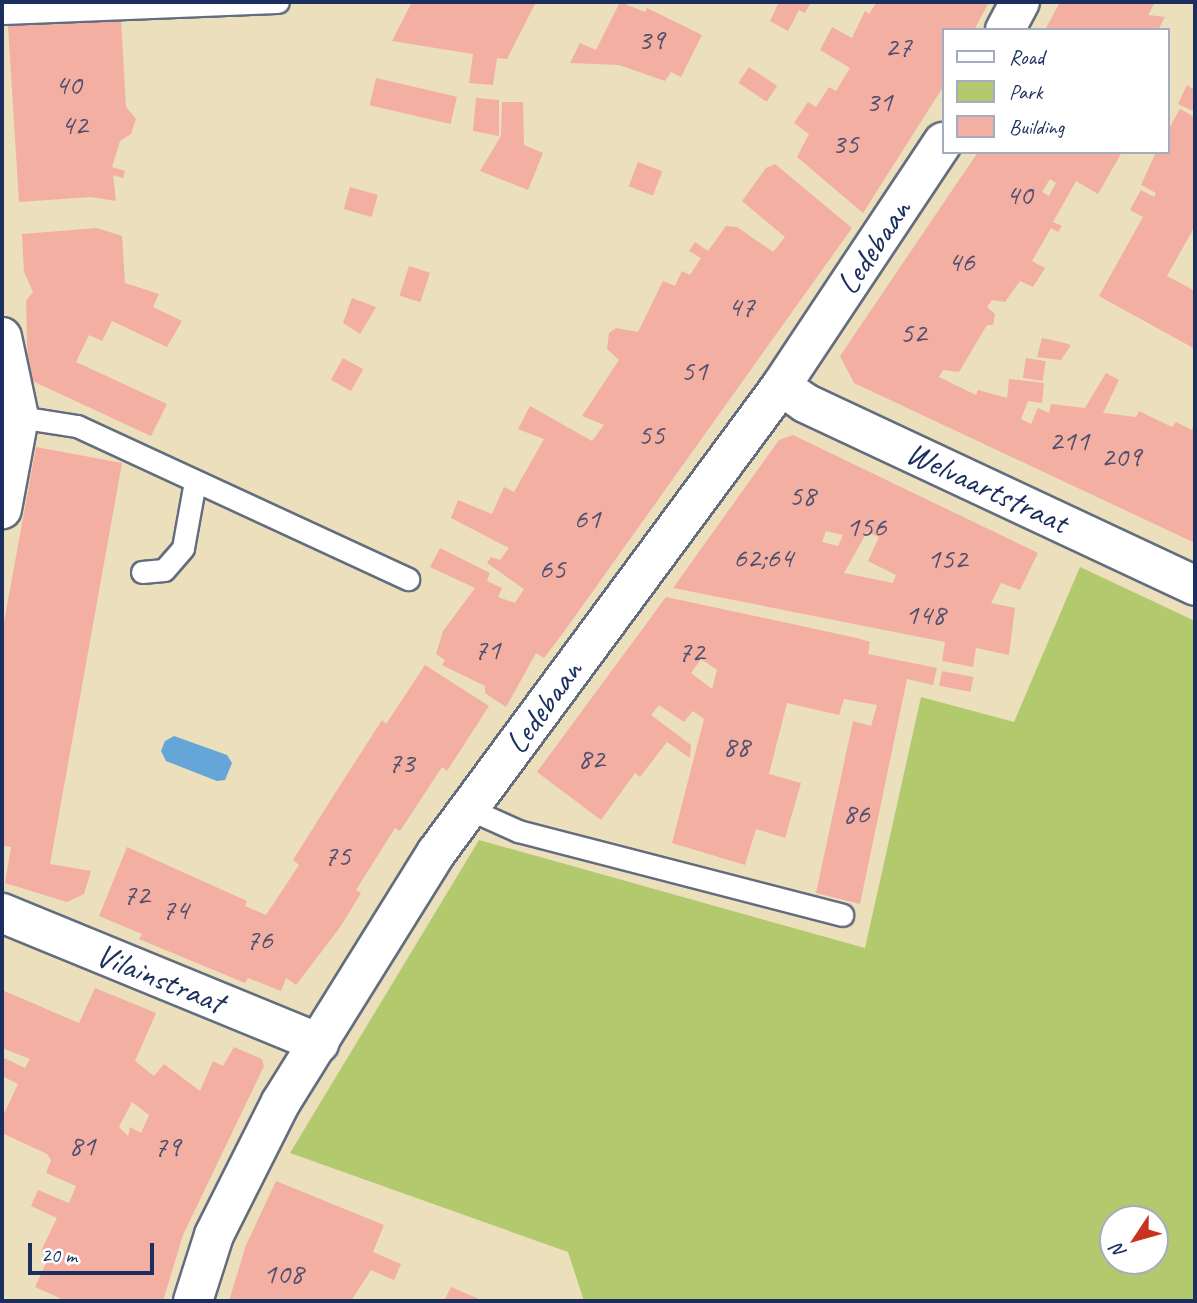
<!DOCTYPE html>
<html>
<head>
<meta charset="utf-8">
<style>
  body { margin:0 }
  #map { position:relative; width:1197px; height:1303px; overflow:hidden; background:#ebdfbc; font-family:Caveat,sans-serif }
  div>[style] { position:absolute }
  .green>* { inset:0; background:#b3c96e }
  .water>* { inset:0; background:#66a5d8 }
  .building>* { inset:0; background:#f3afa2; transform-origin:0 0 }
  .roads { filter:drop-shadow(2px 0 #646d7f) drop-shadow(-2px 0 #646d7f) drop-shadow(0 2px #646d7f) drop-shadow(0 -2px #646d7f) }
  .lane>* { height:21px; margin:-10.5px; padding:0 10.5px; transform-origin:10.5px; border-radius:10.5px; background:#fff }
  .street>* { height:38px; margin:-19px; padding:0 19px; transform-origin:19px; border-radius:19px; background:#fff }
  span { translate:-50% -50%; white-space:nowrap; text-align:center; line-height:1.15; -webkit-text-stroke:6px #fff; paint-order:stroke }
  .number-label { font-size:30px; color:#514f6f }
  .number-label span { -webkit-text-stroke-width:0 }
  .street-label { font-size:33px; color:#1b2f5e }
  .frame { position:absolute; inset:0; border:4px solid #1b2f5e; pointer-events:none }
  .legend { position:absolute; left:942px; top:28px; width:228px; height:126px; box-sizing:border-box; background:#fff; border:2px solid #a4acbf; margin:0; padding:9px 12px; list-style:none; font-size:21px; color:#1b2f5e }
  .legend li { display:flex; align-items:center; gap:14px; height:35px }
  .legend b { width:35px; border:2px solid #a4acbf }
  .north { position:absolute; left:1099px; top:1205px; width:70px; height:70px; box-sizing:border-box; background:#fff; border:2px solid #a4acbf; border-radius:50%; rotate:234deg; font-size:19px; font-weight:700; line-height:28px; text-align:center; color:#1b2f5e }
  .north::after { content:''; display:block; margin:auto; width:24px; height:32px; background:#c8321e; clip-path:polygon(50% 0,100% 100%,50% 72%,0 100%) }
  .scale { position:absolute; left:28px; top:1243px; width:126px; height:32px; box-sizing:border-box; border:4px solid #1b2f5e; border-top:0; padding-left:9px; font-size:21px; line-height:24px; white-space:nowrap; color:#1b2f5e; -webkit-text-stroke:5px #fff; paint-order:stroke }
</style>
</head>
<body>
<div id="map">
  <div class="green">
    <div style="clip-path:polygon(evenodd,1080px 567px,1195px 621px,1195px 1301px,584px 1301px,568px 1252px,290px 1153px,479px 840px,865px 948px,921px 697px,1014px 722px,1080px 567px,1113px 1219px,1155px 1219px,1155px 1261px,1113px 1261px,1113px 1219px)"></div>
  </div>
  <div class="water">
    <div style="clip-path:polygon(174px 736px,227px 755px,232px 763px,225px 780px,217px 781px,166px 761px,161px 751px,165px 741px)"></div>
  </div>
  <div class="building">
    <div style="clip-path:polygon(412px 2px,536px 2px,507px 59px,497px 58px,493px 85px,469px 83px,473px 54px,392px 41px)"></div>
    <div style="clip-path:polygon(620px 2px,645px 12px,647px 8px,702px 35px,681px 77px,671px 72px,665px 81px,619px 65px,570px 63px,580px 43px,596px 50px)"></div>
    <div style="clip-path:polygon(779px 2px,811px 2px,805px 13px,799px 10px,788px 31px,770px 21px)"></div>
    <div style="clip-path:polygon(877px 2px,989px 2px,974px 30px,943px 30px,943px 87px,863px 213px,797px 157px,809px 134px,794px 123px,808px 102px,816px 107px,829px 87px,836px 91px,850px 68px,820px 50px,832px 27px,852px 38px,865px 11px,869px 14px)"></div>
    <div style="clip-path:polygon(1060px 2px,1155px 2px,1148px 15px,1165px 17px,1158px 30px,1045px 30px)"></div>
    <div style="clip-path:polygon(121px 20px,126px 107px,136px 119px,131px 134px,120px 141px,112px 167px,125px 171px,123px 178px,113px 175px,116px 201px,91px 197px,19px 202px,8px 26px)"></div>
    <div style="left:749px;top:67px;width:34px;height:19px;rotate:34deg"></div>
    <div style="left:376px;top:78px;width:83px;height:28px;rotate:13deg"></div>
    <div style="clip-path:polygon(1187px 85px,1195px 90px,1195px 112px,1178px 104px)"></div>
    <div style="clip-path:polygon(476px 98px,499px 100px,499px 136px,473px 131px)"></div>
    <div style="clip-path:polygon(502px 102px,523px 102px,524px 145px,543px 153px,528px 190px,480px 171px,501px 136px)"></div>
    <div style="clip-path:polygon(1180px 109px,1195px 117px,1195px 226px,1167px 276px,1195px 291px,1195px 349px,1099px 296px,1143px 217px,1130px 210px,1141px 190px,1154px 197px,1156px 193px,1141px 185px,1156px 152px,1167px 152px,1167px 132px)"></div>
    <div style="clip-path:polygon(evenodd,978px 152px,1122px 152px,1098px 194px,1076px 181px,1053px 222px,1062px 226px,1058px 232px,1051px 228px,1032px 261px,1045px 268px,1033px 287px,1020px 281px,1005px 302px,992px 300px,987px 307px,995px 314px,993px 325px,987px 325px,959px 372px,943px 370px,939px 377px,976px 395px,978px 390px,1007px 398px,1009px 379px,1044px 383px,1042px 403px,1028px 401px,1021px 419px,1031px 424px,1038px 408px,1049px 413px,1051px 404px,1085px 408px,1106px 373px,1119px 380px,1103px 413px,1136px 417px,1139px 411px,1172px 427px,1176px 422px,1192px 430px,1195px 422px,1195px 543px,854px 383px,840px 356px,978px 152px,1050px 179px,1056px 183px,1049px 196px,1042px 192px,1050px 179px)"></div>
    <div style="left:638px;top:162px;width:26px;height:26px;rotate:21deg"></div>
    <div style="clip-path:polygon(775px 164px,852px 228px,563px 633px,544px 658px,536px 653px,506px 707px,485px 693px,485px 686px,442px 665px,445px 660px,436px 654px,443px 631px,475px 588px,430px 567px,440px 548px,490px 573px,487px 581px,502px 588px,498px 597px,515px 603px,524px 589px,487px 563px,491px 557px,500px 560px,509px 548px,451px 518px,458px 500px,492px 514px,504px 487px,514px 492px,544px 439px,518px 429px,530px 406px,592px 441px,604px 425px,582px 416px,619px 360px,607px 349px,609px 333px,616px 328px,638px 332px,663px 281px,675px 286px,682px 271px,690px 275px,701px 258px,689px 251px,695px 242px,708px 251px,726px 226px,737px 227px,773px 252px,785px 237px,742px 201px,766px 168px)"></div>
    <div style="left:350px;top:187px;width:29px;height:23px;rotate:16deg"></div>
    <div style="clip-path:polygon(97px 228px,122px 236px,125px 283px,159px 294px,153px 307px,182px 321px,167px 347px,112px 321px,102px 341px,89px 335px,76px 362px,167px 404px,151px 436px,28px 379px,26px 301px,33px 292px,24px 272px,22px 234px)"></div>
    <div style="left:409px;top:266px;width:22px;height:31px;rotate:18deg"></div>
    <div style="clip-path:polygon(352px 298px,376px 307px,360px 334px,343px 323px)"></div>
    <div style="clip-path:polygon(1042px 338px,1065px 343px,1071px 345px,1061px 360px,1037px 357px)"></div>
    <div style="left:343px;top:358px;width:23px;height:25px;rotate:29deg"></div>
    <div style="left:1026px;top:358px;width:20px;height:20px;rotate:9deg"></div>
    <div style="clip-path:polygon(evenodd,793px 435px,1038px 553px,1020px 590px,1001px 583px,991px 603px,1015px 608px,1009px 655px,976px 648px,973px 667px,942px 661px,945px 642px,673px 588px,779px 440px,793px 435px,826px 531px,843px 535px,838px 546px,822px 542px,826px 531px,793px 435px,867px 532px,879px 537px,868px 561px,896px 575px,893px 583px,844px 573px,867px 532px)"></div>
    <div style="clip-path:polygon(36px 447px,122px 463px,50px 864px,91px 871px,84px 894px,67px 902px,5px 883px,11px 847px,2px 846px,2px 633px)"></div>
    <div style="clip-path:polygon(evenodd,666px 597px,857px 638px,870px 642px,868px 654px,937px 668px,933px 685px,907px 679px,860px 904px,816px 893px,853px 721px,871px 726px,877px 705px,844px 699px,839px 715px,787px 703px,769px 774px,801px 783px,785px 838px,756px 829px,745px 865px,672px 843px,704px 719px,693px 711px,684px 722px,659px 705px,651px 715px,691px 745px,690px 758px,667px 742px,640px 777px,635px 773px,601px 820px,537px 772px,666px 597px,701px 659px,717px 670px,712px 689px,691px 673px,701px 659px)"></div>
    <div style="clip-path:polygon(425px 665px,489px 706px,447px 771px,442px 767px,400px 831px,395px 828px,356px 890px,361px 893px,341px 926px,296px 985px,286px 978px,281px 991px,248px 978px,245px 983px,139px 939px,142px 934px,99px 916px,127px 847px,247px 901px,245px 906px,266px 915px,299px 865px,293px 860px,339px 787px,382px 720px,386px 724px)"></div>
    <div style="left:942px;top:671px;width:32px;height:15px;rotate:11deg"></div>
    <div style="clip-path:polygon(evenodd,95px 988px,156px 1013px,135px 1061px,154px 1076px,164px 1064px,200px 1091px,213px 1061px,223px 1066px,234px 1047px,262px 1059px,264px 1066px,183px 1235px,163px 1301px,66px 1301px,35px 1287px,50px 1255px,41px 1251px,57px 1218px,31px 1206px,38px 1190px,69px 1203px,76px 1186px,46px 1173px,51px 1160px,47px 1154px,2px 1133px,2px 1118px,18px 1084px,2px 1076px,2px 1057px,25px 1068px,30px 1059px,2px 1048px,2px 990px,79px 1023px,95px 988px,132px 1102px,149px 1115px,141px 1133px,130px 1127px,128px 1136px,119px 1127px,132px 1102px)"></div>
    <div style="clip-path:polygon(276px 1181px,384px 1225px,373px 1252px,401px 1264px,394px 1280px,371px 1270px,351px 1301px,229px 1301px,246px 1245px)"></div>
    <div style="clip-path:polygon(451px 1287px,465px 1293px,484px 1301px,444px 1301px)"></div>
  </div>
  <div class="roads">
    <div class="lane">
      <div style="left:2px;top:13px;width:276px;rotate:-2.3deg"></div>
      <div style="left:19px;top:417px;width:59px;rotate:8.8deg"></div>
      <div style="left:77px;top:426px;width:365px;rotate:24.8deg"></div>
      <div style="left:142px;top:572px;width:22px;rotate:-5deg"></div>
      <div style="left:164px;top:570px;width:29px;rotate:-49deg"></div>
      <div style="left:183px;top:548px;width:68px;rotate:-79.8deg"></div>
      <div style="left:469px;top:809px;width:54px;rotate:24.2deg"></div>
      <div style="left:518px;top:831px;width:335px;rotate:14.5deg"></div>
    </div>
    <div class="street">
      <div style="left:1005px;top:30px;width:32px;rotate:-62deg"></div>
      <div style="left:2px;top:337px;width:82px;rotate:78deg"></div>
      <div style="left:19px;top:417px;width:94px;rotate:100.5deg"></div>
      <div style="left:781px;top:386px;width:29px;rotate:35deg"></div>
      <div style="left:805px;top:403px;width:431px;rotate:25.1deg"></div>
      <div style="left:2px;top:913px;width:343px;rotate:22.3deg"></div>
      <div style="left:193px;top:1301px;width:69px;rotate:-72.3deg"></div>
      <div style="left:214px;top:1235px;width:149px;rotate:-63.3deg"></div>
      <div style="left:281px;top:1102px;width:293px;rotate:-58.1deg"></div>
      <div style="left:436px;top:853px;width:581px;rotate:-53.54deg"></div>
      <div style="left:781px;top:386px;width:293px;rotate:-56.4deg"></div>
    </div>
  </div>
  <div class="number-label">
    <span style="left:651px;top:39px">39</span>
    <span style="left:898px;top:46px">27</span>
    <span style="left:68px;top:84px">40</span>
    <span style="left:879px;top:101px">31</span>
    <span style="left:74px;top:124px">42</span>
    <span style="left:845px;top:143px">35</span>
    <span style="left:1019px;top:194px">40</span>
    <span style="left:961px;top:261px">46</span>
    <span style="left:741px;top:306px">47</span>
    <span style="left:913px;top:332px">52</span>
    <span style="left:694px;top:370px">51</span>
    <span style="left:651px;top:434px">55</span>
    <span style="left:1069px;top:440px">211</span>
    <span style="left:1121px;top:456px">209</span>
    <span style="left:802px;top:495px">58</span>
    <span style="left:587px;top:518px">61</span>
    <span style="left:866px;top:526px">156</span>
    <span style="left:763px;top:557px">62;64</span>
    <span style="left:947px;top:558px">152</span>
    <span style="left:552px;top:568px">65</span>
    <span style="left:925px;top:614px">148</span>
    <span style="left:487px;top:649px">71</span>
    <span style="left:691px;top:651px">72</span>
    <span style="left:736px;top:746px">88</span>
    <span style="left:591px;top:758px">82</span>
    <span style="left:401px;top:762px">73</span>
    <span style="left:856px;top:813px">86</span>
    <span style="left:337px;top:855px">75</span>
    <span style="left:136px;top:894px">72</span>
    <span style="left:175px;top:909px">74</span>
    <span style="left:259px;top:939px">76</span>
    <span style="left:82px;top:1145px">81</span>
    <span style="left:167px;top:1146px">79</span>
    <span style="left:283px;top:1273px">108</span>
  </div>
  <div class="street-label">
    <span style="left:874px;top:247px;rotate:-56deg">Ledebaan</span>
    <span style="left:987px;top:488px;rotate:25deg">Welvaartstraat</span>
    <span style="left:544px;top:707px;rotate:-54deg">Ledebaan</span>
    <span style="left:160px;top:979px;rotate:22deg">Vilainstraat</span>
  </div>
  <div class="frame"></div>
  <ul class="legend">
  <li><b style="height:9px;background:#fff"></b>Road</li>
  <li><b style="height:19px;background:#b3c96e"></b>Park</li>
  <li><b style="height:19px;background:#f3afa2"></b>Building</li>
  </ul>
  <div class="north">N</div>
  <div class="scale">20 m</div>
</div>
</body>
</html>
